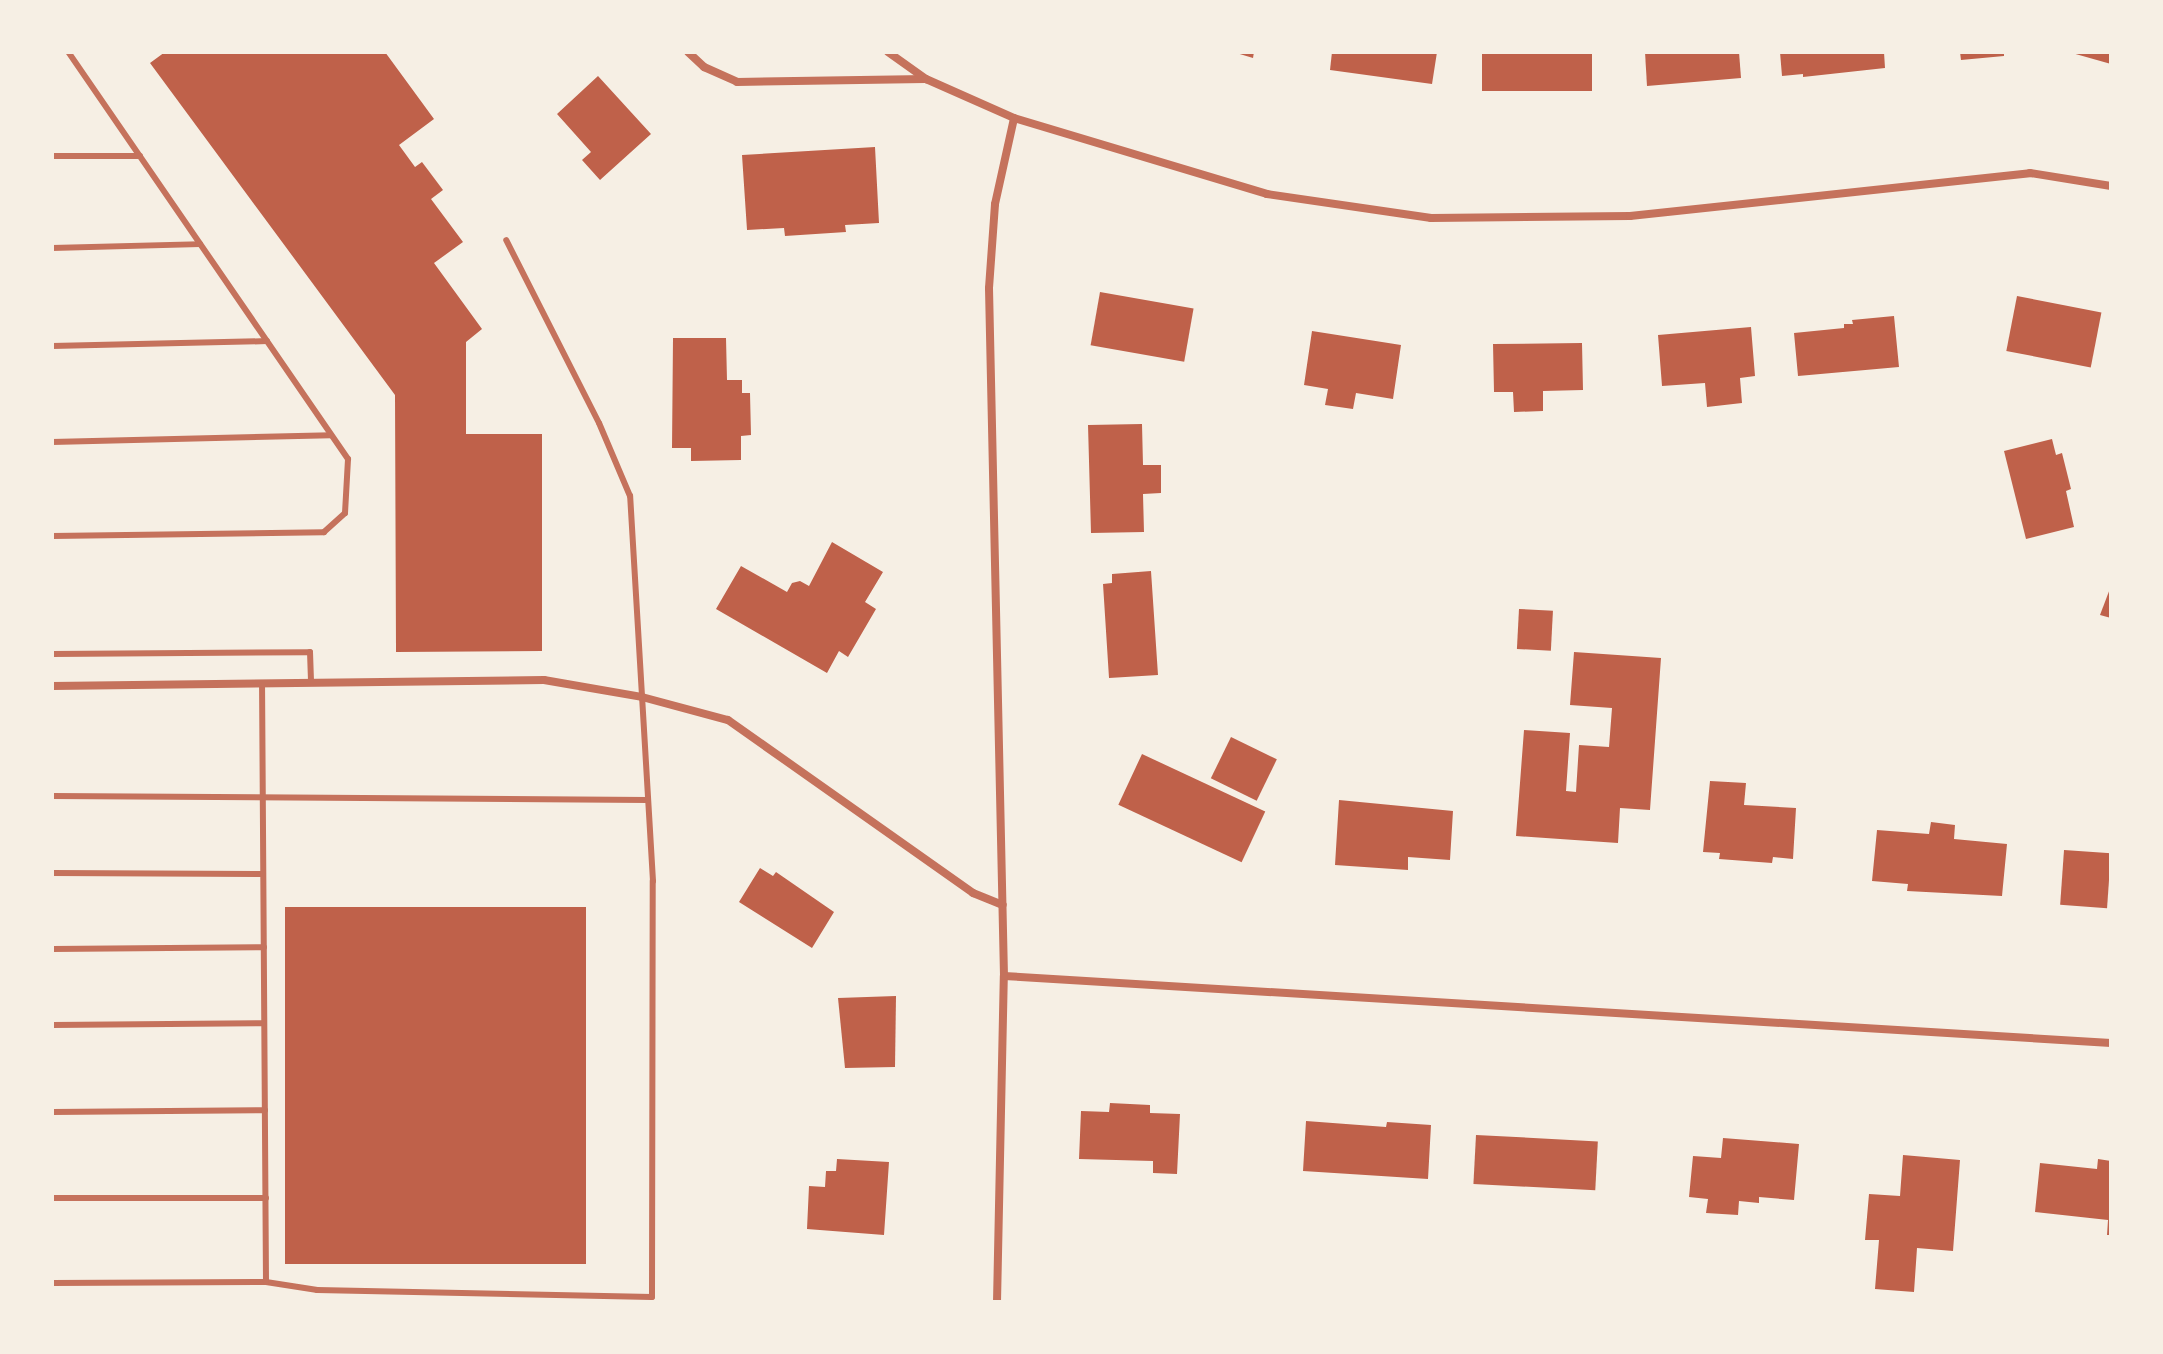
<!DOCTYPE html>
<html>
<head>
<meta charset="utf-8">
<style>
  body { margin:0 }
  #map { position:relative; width:2163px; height:1354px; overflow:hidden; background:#f6efe4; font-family:"Exo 2",sans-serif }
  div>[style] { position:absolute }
  .building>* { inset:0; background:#bf614a; transform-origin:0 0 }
  .service>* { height:6px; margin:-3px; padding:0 3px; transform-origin:3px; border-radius:3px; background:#c5725c }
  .minor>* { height:8px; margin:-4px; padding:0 4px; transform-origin:4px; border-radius:4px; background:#c5725c }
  span { translate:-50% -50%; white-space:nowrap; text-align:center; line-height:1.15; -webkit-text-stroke:6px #f6efe4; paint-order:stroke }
  .frame { position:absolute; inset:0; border:54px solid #f6efe4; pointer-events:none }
</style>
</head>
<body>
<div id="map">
  <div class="building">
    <div style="clip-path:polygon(165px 52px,385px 52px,434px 119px,399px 145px,415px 167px,422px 162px,443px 190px,431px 199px,463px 242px,434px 263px,482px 329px,466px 342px,466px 434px,542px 434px,542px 651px,396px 652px,395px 395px,150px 63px)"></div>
    <div style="clip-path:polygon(1233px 52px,1254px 52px,1253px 58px)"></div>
    <div style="clip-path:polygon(1332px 52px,1437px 52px,1432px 84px,1330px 70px)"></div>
    <div style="left:1482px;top:52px;width:110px;height:39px"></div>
    <div style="clip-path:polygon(1645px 52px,1739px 52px,1741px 78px,1647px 86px)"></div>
    <div style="clip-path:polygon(1780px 52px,1884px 52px,1885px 68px,1803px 77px,1803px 74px,1782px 76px)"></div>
    <div style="clip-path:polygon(1960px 52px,2004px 52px,2004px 56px,1961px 60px)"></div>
    <div style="clip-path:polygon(2072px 52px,2111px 52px,2111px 64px,2072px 53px)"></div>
    <div style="clip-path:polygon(598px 76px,651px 134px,600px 180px,582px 160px,591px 152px,557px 114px)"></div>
    <div style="clip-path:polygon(875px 147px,879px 223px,845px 225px,846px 232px,785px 236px,784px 228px,747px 230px,742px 155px)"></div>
    <div style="left:1100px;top:292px;width:95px;height:54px;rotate:10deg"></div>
    <div style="left:2017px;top:296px;width:86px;height:56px;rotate:11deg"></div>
    <div style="clip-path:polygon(1894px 316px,1899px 367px,1798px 376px,1794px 333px,1844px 328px,1844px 324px,1853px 324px,1852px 320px)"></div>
    <div style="clip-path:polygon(1751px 327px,1755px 376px,1740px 378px,1742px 403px,1707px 407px,1705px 383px,1662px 386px,1658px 335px)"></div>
    <div style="clip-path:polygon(1312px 331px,1401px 345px,1393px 399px,1356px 393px,1353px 409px,1325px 405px,1328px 389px,1304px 385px)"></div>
    <div style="clip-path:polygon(673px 338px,726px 338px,727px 380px,742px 380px,742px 393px,750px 393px,751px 435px,741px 436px,741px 460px,691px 461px,691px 448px,672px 448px)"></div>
    <div style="clip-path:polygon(1582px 343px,1583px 390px,1543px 391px,1543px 411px,1514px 412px,1513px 392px,1494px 392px,1493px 344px)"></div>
    <div style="clip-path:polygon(1142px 424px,1143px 465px,1161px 465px,1161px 493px,1143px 494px,1144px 532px,1091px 533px,1088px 425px)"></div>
    <div style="clip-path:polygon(2052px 439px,2056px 455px,2062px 453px,2071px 489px,2066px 491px,2074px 527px,2026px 539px,2004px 451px)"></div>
    <div style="clip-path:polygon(832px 542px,883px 572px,865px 602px,876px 609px,848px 657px,839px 651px,827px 673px,716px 609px,741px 566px,787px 592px,792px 583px,800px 581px,809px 586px)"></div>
    <div style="clip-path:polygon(1151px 571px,1158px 675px,1109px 678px,1103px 584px,1112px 583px,1112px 574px)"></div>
    <div style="clip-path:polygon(2111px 586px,2111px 618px,2100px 615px)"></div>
    <div style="left:1519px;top:609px;width:34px;height:40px;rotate:3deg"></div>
    <div style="clip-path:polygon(1574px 652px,1661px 658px,1650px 810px,1620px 808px,1618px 843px,1516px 836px,1524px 730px,1570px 733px,1566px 791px,1576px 792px,1579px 745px,1609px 747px,1612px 708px,1570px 705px)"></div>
    <div style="left:1231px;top:737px;width:51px;height:46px;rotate:26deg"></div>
    <div style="left:1142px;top:754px;width:136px;height:56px;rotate:25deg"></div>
    <div style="clip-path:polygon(1710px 781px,1746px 783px,1744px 805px,1796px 808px,1793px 859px,1773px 857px,1772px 863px,1719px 859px,1720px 853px,1703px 852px)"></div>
    <div style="clip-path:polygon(1339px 800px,1453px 811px,1450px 860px,1408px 857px,1408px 870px,1335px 865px)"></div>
    <div style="clip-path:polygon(1931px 822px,1955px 825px,1954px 839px,2007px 844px,2002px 896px,1907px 891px,1908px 884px,1872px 881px,1877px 830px,1929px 834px)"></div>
    <div style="left:2064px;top:850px;width:47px;height:55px;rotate:4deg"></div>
    <div style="clip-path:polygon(760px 868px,773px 876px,776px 872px,834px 912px,812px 948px,739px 902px)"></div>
    <div style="left:586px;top:907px;width:357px;height:301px;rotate:90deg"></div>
    <div style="clip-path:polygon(896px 996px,895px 1067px,845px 1068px,838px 998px)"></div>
    <div style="clip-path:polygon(1110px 1103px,1150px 1105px,1150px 1113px,1180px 1114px,1177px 1174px,1153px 1173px,1153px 1161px,1079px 1159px,1081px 1111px,1109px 1112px)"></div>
    <div style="clip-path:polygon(1306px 1121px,1386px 1127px,1387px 1122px,1431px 1125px,1428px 1179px,1303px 1171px)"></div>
    <div style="left:1476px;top:1135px;width:122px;height:49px;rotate:3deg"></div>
    <div style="clip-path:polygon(1723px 1138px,1799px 1144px,1794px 1200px,1759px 1197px,1759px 1203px,1739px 1201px,1738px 1215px,1706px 1213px,1708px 1199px,1689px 1197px,1693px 1156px,1721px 1158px)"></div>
    <div style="clip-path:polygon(1903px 1155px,1960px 1160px,1953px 1251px,1917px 1248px,1914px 1292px,1875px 1289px,1879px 1240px,1865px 1240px,1869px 1194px,1900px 1196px)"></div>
    <div style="clip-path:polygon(837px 1159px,889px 1162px,884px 1235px,807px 1229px,809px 1186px,825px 1187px,826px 1171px,836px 1171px)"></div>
    <div style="clip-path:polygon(2098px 1159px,2111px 1161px,2111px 1235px,2107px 1235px,2108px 1220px,2035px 1212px,2040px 1163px,2097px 1169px)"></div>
  </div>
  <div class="service">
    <div style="left:52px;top:156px;width:88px"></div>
    <div style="left:52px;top:248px;width:148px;rotate:-1.5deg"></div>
    <div style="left:52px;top:346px;width:215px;rotate:-1.3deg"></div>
    <div style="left:52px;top:442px;width:279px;rotate:-1.4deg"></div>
    <div style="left:52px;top:536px;width:272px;rotate:-0.8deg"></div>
    <div style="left:324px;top:532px;width:28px;rotate:-42deg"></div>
    <div style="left:345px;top:513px;width:54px;rotate:-86.8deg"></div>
    <div style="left:348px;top:459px;width:494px;rotate:-124.5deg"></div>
    <div style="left:52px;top:654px;width:258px;rotate:-0.4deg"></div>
    <div style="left:310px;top:652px;width:31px;rotate:88deg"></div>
    <div style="left:52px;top:796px;width:596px;rotate:0.38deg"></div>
    <div style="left:52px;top:873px;width:211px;rotate:0.3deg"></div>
    <div style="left:52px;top:949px;width:212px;rotate:-0.5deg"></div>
    <div style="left:52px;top:1025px;width:212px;rotate:-0.5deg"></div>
    <div style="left:52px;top:1112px;width:213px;rotate:-0.5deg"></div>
    <div style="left:52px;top:1198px;width:214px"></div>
    <div style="left:266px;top:1282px;width:52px;rotate:8.9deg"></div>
    <div style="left:317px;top:1290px;width:335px;rotate:1.2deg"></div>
    <div style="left:652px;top:1297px;width:416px;rotate:-89.9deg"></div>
    <div style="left:653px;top:881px;width:386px;rotate:-93.4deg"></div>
    <div style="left:630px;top:496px;width:79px;rotate:-113deg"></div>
    <div style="left:599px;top:423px;width:205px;rotate:-116.9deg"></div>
    <div style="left:52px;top:1283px;width:214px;rotate:-0.3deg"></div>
    <div style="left:266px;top:1282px;width:598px;rotate:-90.38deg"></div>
  </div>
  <div class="minor">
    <div style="left:688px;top:52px;width:22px;rotate:43deg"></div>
    <div style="left:704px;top:67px;width:36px;rotate:24deg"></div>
    <div style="left:737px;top:82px;width:188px;rotate:-0.9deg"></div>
    <div style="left:888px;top:52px;width:47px;rotate:35.4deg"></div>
    <div style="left:926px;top:79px;width:96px;rotate:23.9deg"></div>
    <div style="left:1014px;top:118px;width:264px;rotate:16.7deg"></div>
    <div style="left:1267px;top:194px;width:166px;rotate:8.3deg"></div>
    <div style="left:1431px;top:218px;width:199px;rotate:-0.6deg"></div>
    <div style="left:1630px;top:216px;width:402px;rotate:-6.1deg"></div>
    <div style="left:2030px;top:173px;width:82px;rotate:9.1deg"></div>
    <div style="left:52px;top:686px;width:492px;rotate:-0.7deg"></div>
    <div style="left:544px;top:680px;width:99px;rotate:9.8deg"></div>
    <div style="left:642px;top:697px;width:89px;rotate:15deg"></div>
    <div style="left:728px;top:720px;width:300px;rotate:35.2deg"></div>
    <div style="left:973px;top:893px;width:32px;rotate:22deg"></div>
    <div style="left:1004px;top:976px;width:1109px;rotate:3.46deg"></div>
    <div style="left:997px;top:1302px;width:326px;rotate:-88.8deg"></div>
    <div style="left:1004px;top:976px;width:688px;rotate:-91.25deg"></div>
    <div style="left:989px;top:288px;width:84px;rotate:-85.9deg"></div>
    <div style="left:995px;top:204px;width:88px;rotate:-77.5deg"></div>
  </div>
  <div class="frame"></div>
</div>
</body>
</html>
